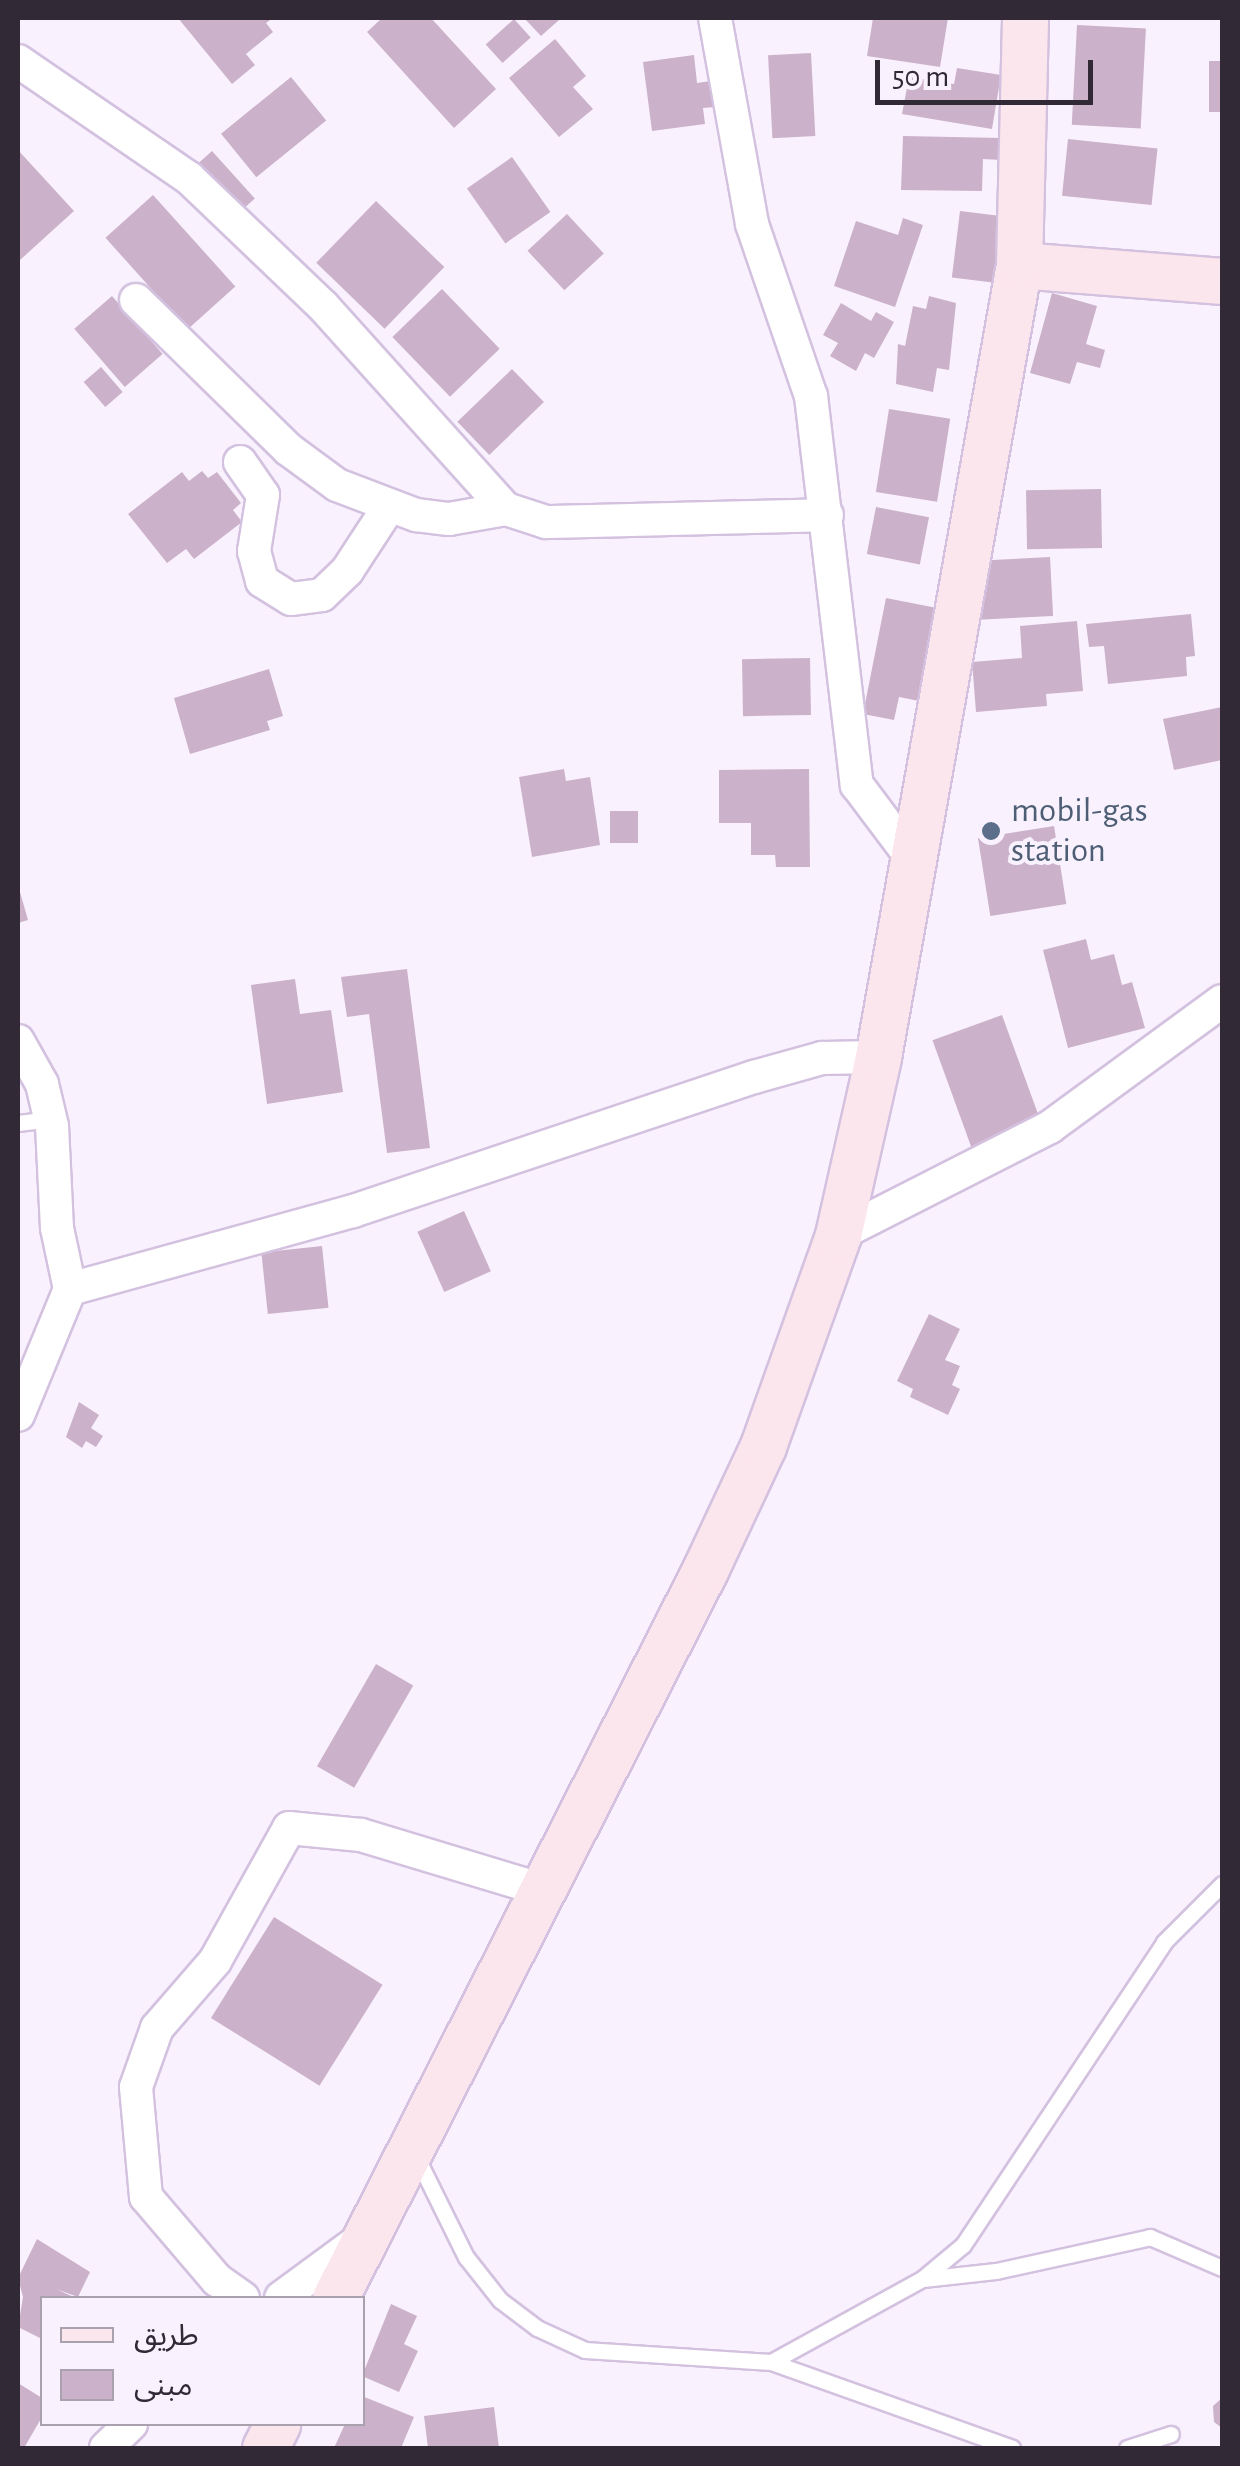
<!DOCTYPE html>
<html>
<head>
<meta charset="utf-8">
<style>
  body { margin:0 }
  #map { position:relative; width:1240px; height:2466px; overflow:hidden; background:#f9f2fe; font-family:"Alegreya Sans","Noto Sans Arabic",sans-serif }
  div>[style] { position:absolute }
  .building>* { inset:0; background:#ccb1ca; transform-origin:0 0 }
  .roads { filter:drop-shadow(2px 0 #d3c1df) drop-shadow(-2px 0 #d3c1df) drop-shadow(0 2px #d3c1df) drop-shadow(0 -2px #d3c1df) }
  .lane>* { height:15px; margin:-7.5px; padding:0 7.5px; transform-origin:7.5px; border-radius:7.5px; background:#fff }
  .street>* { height:32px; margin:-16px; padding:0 16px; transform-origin:16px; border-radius:16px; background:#fff }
  .secondary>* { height:45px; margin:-22.5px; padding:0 22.5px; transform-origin:22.5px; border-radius:22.5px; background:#fce6ed }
  .dots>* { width:28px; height:28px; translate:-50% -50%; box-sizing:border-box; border:5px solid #f9f2fe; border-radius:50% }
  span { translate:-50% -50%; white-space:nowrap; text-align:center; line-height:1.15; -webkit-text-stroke:8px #f9f2fe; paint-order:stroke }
  .service-label { font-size:35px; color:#4e5e75 }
  .left { translate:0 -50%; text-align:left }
  .frame { position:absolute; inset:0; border:20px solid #312a36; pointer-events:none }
  .legend { position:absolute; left:40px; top:2296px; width:325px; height:130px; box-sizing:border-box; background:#f9f2fe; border:2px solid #a9a2ae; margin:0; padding:12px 18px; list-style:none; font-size:30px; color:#312a36 }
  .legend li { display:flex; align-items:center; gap:20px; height:50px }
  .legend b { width:50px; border:2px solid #a9a2ae }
  .scale { position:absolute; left:875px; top:60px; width:218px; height:45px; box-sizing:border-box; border:5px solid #312a36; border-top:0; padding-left:12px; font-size:30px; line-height:35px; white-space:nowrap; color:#312a36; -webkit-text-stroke:8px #f9f2fe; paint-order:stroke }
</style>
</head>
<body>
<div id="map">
  <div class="building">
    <div style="clip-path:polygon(178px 18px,273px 18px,266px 23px,273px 32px,246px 54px,255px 65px,232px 84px)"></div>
    <div style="clip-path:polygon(382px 18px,431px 18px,496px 89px,454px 128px,367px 32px)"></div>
    <div style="clip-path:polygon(524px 18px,557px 18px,559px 20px,541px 36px)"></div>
    <div style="clip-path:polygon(873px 18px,948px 18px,940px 67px,867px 56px)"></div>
    <div style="left:514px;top:19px;width:25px;height:38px;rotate:48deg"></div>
    <div style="left:1077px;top:25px;width:69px;height:100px;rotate:3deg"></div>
    <div style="clip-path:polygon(555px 39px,586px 76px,573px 87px,593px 109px,559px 137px,509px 78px)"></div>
    <div style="left:811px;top:53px;width:83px;height:43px;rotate:87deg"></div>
    <div style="clip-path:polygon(694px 55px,697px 83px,711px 81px,715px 107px,703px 108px,705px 124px,652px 131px,643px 62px)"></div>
    <div style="left:1209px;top:61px;width:13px;height:51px"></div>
    <div style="clip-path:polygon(957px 68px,1001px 75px,992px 129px,902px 114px,909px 77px,954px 84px)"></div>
    <div style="left:291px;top:77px;width:56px;height:90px;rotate:51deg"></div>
    <div style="clip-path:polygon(903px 136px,1002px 138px,1001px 160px,983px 159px,982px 191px,901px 190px)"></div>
    <div style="left:1068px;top:139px;width:90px;height:57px;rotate:6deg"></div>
    <div style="clip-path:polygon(18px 150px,74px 211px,20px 260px,18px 258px)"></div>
    <div style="left:212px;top:151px;width:64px;height:24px;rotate:48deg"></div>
    <div style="left:512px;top:157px;width:67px;height:55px;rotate:55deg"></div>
    <div style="left:153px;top:195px;width:123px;height:64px;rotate:48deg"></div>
    <div style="left:376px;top:201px;width:95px;height:86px;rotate:44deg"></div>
    <div style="left:960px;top:211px;width:41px;height:67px;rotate:7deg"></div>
    <div style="left:567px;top:214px;width:54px;height:54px;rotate:47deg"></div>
    <div style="clip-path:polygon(903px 218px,923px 225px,895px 307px,834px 286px,856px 221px,898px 235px)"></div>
    <div style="left:442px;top:289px;width:83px;height:69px;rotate:46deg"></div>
    <div style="clip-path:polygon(1052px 293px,1097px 306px,1086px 344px,1105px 350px,1100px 368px,1077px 362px,1070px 384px,1030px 373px)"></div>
    <div style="left:112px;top:296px;width:77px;height:50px;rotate:49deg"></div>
    <div style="clip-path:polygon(929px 296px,956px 303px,949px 370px,937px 368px,933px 392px,896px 384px,898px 344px,905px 346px,913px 306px,926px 309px)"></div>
    <div style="clip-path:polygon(841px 303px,871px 321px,876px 312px,894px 322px,874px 358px,865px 353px,856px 371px,830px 356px,838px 343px,823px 335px)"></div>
    <div style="left:101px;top:367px;width:33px;height:23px;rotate:49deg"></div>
    <div style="left:512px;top:369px;width:46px;height:76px;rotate:46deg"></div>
    <div style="left:889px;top:409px;width:62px;height:84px;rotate:9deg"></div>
    <div style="clip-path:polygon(202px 471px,208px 478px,217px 472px,241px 503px,233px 510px,242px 522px,194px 559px,186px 549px,167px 563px,128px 514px,182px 472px,189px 481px)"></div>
    <div style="left:1101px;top:489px;width:59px;height:75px;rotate:89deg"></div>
    <div style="left:876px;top:507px;width:54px;height:48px;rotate:11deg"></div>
    <div style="left:1050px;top:557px;width:59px;height:74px;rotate:87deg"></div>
    <div style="clip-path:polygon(886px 598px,937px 608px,919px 701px,899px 697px,894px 720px,863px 714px)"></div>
    <div style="clip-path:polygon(1191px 614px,1195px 656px,1186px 657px,1187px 676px,1108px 684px,1104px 646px,1089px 647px,1086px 624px)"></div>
    <div style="clip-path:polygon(1077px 621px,1083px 691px,1046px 694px,1047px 706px,976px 712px,972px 662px,1022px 658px,1020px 626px)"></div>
    <div style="left:810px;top:658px;width:57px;height:68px;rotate:89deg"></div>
    <div style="clip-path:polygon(269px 669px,283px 716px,267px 721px,270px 730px,190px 754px,174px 698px)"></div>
    <div style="clip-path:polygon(1222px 707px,1222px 760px,1174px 770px,1163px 719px)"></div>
    <div style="clip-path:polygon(564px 769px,566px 781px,590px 777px,600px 845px,532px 857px,519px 777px)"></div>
    <div style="clip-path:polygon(809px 769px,810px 867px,776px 867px,775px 855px,751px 855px,751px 823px,719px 823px,719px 770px)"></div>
    <div style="left:610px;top:811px;width:28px;height:32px"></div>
    <div style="left:1054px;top:826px;width:79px;height:77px;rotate:81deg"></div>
    <div style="clip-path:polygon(18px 885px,28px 920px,18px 923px)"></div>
    <div style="clip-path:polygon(1086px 939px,1091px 960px,1114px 954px,1122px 985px,1132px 982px,1145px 1028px,1068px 1048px,1043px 950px)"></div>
    <div style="clip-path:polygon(407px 969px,430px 1148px,387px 1153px,369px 1014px,347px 1017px,341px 977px)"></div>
    <div style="clip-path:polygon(295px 979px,300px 1014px,331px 1010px,343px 1092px,267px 1104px,251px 985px)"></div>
    <div style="left:1002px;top:1015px;width:114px;height:74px;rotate:70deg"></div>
    <div style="left:464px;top:1211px;width:66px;height:51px;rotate:66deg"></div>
    <div style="left:322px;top:1246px;width:62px;height:61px;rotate:84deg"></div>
    <div style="clip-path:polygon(929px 1314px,960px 1329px,945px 1360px,960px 1366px,952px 1385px,960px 1389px,948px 1415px,910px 1397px,913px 1389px,897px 1381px)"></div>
    <div style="clip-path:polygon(79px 1402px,99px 1415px,91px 1428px,103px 1436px,96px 1447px,86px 1441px,82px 1448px,66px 1437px)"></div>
    <div style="left:376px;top:1664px;width:43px;height:118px;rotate:30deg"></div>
    <div style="left:274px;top:1917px;width:128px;height:119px;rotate:32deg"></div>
    <div style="clip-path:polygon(37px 2239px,90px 2272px,78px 2297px,56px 2289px,76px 2298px,42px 2298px,42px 2339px,18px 2327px,23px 2297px,18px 2278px)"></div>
    <div style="clip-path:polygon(391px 2304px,417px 2316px,404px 2344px,418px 2351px,399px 2392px,362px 2376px)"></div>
    <div style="clip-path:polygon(18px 2383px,42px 2398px,42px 2417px,24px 2448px,18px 2448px)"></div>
    <div style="clip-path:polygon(362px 2396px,414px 2417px,401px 2448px,334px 2448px,345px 2424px,362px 2424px)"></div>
    <div style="clip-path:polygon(1222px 2398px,1222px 2428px,1214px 2422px,1213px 2406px)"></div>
    <div style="clip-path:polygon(494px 2407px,499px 2448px,428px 2448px,424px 2416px)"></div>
  </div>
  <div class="roads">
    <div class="lane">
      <div style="left:18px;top:1123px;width:33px;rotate:-7deg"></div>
      <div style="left:416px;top:2156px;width:113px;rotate:63.7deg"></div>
      <div style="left:466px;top:2257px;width:55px;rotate:51.7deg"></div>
      <div style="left:500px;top:2300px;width:46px;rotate:37.1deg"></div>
      <div style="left:537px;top:2328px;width:53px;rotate:24.6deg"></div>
      <div style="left:585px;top:2350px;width:186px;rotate:3.7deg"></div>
      <div style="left:771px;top:2362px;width:172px;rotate:-28.8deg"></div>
      <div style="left:922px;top:2279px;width:53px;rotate:-39.7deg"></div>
      <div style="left:963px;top:2245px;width:364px;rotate:-56.4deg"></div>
      <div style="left:1164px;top:1942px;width:82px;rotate:-45deg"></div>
      <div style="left:923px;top:2279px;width:73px;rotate:-6.3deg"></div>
      <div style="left:996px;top:2271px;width:158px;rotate:-12.4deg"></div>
      <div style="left:1150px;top:2237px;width:78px;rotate:23.3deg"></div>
      <div style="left:771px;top:2362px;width:256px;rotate:19.6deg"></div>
      <div style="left:1127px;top:2448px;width:46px;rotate:-17.7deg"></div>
    </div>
    <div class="street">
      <div style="left:715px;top:18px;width:209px;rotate:79.8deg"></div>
      <div style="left:752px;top:224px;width:182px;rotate:71.1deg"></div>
      <div style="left:811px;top:396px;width:392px;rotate:83.3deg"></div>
      <div style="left:857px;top:785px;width:95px;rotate:53.1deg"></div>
      <div style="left:18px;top:61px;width:207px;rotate:34.4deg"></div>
      <div style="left:189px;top:178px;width:185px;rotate:43.7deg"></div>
      <div style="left:323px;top:306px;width:273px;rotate:48deg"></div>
      <div style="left:506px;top:509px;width:42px;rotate:18deg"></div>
      <div style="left:546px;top:522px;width:281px;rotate:-1.4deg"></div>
      <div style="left:136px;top:300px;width:213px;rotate:44.4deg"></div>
      <div style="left:288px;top:449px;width:61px;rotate:36.3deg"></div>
      <div style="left:337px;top:485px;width:85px;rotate:20.8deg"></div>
      <div style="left:416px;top:515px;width:33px;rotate:7deg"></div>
      <div style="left:449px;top:519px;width:58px;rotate:-10deg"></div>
      <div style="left:240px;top:462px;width:40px;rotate:55.1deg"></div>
      <div style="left:263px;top:495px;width:57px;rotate:99.1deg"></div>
      <div style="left:254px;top:551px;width:31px;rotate:75deg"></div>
      <div style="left:262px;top:581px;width:34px;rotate:32deg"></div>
      <div style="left:291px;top:599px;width:31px;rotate:-7deg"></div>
      <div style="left:322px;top:595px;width:35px;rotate:-44deg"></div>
      <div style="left:347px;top:571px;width:75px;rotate:-56.9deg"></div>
      <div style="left:18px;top:1041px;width:49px;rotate:60.8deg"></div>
      <div style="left:42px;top:1084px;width:43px;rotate:76.6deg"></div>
      <div style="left:52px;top:1126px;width:102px;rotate:87.2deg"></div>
      <div style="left:57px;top:1228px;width:62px;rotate:78deg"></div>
      <div style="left:70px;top:1289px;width:136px;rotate:112.4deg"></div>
      <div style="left:838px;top:1235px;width:238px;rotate:-27deg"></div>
      <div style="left:1050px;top:1127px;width:213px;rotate:-36.2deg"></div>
      <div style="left:70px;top:1289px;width:294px;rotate:-15.4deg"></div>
      <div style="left:353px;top:1211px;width:423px;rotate:-18.5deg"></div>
      <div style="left:754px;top:1077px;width:71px;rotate:-15.6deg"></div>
      <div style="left:822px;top:1058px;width:56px;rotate:-1deg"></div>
      <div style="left:243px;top:2298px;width:32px;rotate:-145deg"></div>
      <div style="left:217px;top:2280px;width:109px;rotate:-130.5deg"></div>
      <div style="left:146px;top:2197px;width:110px;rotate:-95.2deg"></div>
      <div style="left:136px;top:2087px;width:63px;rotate:-70.4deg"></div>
      <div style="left:157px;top:2028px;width:89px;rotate:-49.1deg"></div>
      <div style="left:215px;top:1961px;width:152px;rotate:-60.9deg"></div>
      <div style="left:289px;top:1828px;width:72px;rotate:5.6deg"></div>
      <div style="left:361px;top:1835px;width:194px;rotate:16.8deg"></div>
      <div style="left:281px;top:2298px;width:99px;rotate:-36.4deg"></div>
      <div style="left:106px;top:2448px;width:35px;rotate:-44deg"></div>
    </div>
    <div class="secondary">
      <div style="left:1019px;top:265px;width:204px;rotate:4.5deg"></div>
      <div style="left:335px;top:2298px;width:817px;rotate:-63.06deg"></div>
      <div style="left:705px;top:1570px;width:137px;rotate:-64.9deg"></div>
      <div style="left:763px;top:1446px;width:224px;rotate:-70.4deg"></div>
      <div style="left:838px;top:1235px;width:182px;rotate:-77.3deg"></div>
      <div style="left:878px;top:1057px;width:804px;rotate:-79.91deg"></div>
      <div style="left:1019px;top:265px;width:247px;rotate:-88.6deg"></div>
      <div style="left:265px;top:2448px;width:27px;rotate:-63deg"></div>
    </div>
  </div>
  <div class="dots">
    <div style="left:991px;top:831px;background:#5c6f8a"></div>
  </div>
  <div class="service-label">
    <span class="left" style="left:1011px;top:831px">mobil-gas<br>station</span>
  </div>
  <div class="frame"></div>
  <ul class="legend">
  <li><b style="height:12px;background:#fce6ed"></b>طريق</li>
  <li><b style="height:28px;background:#ccb1ca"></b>مبنى</li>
  </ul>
  <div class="scale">50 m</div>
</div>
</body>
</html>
